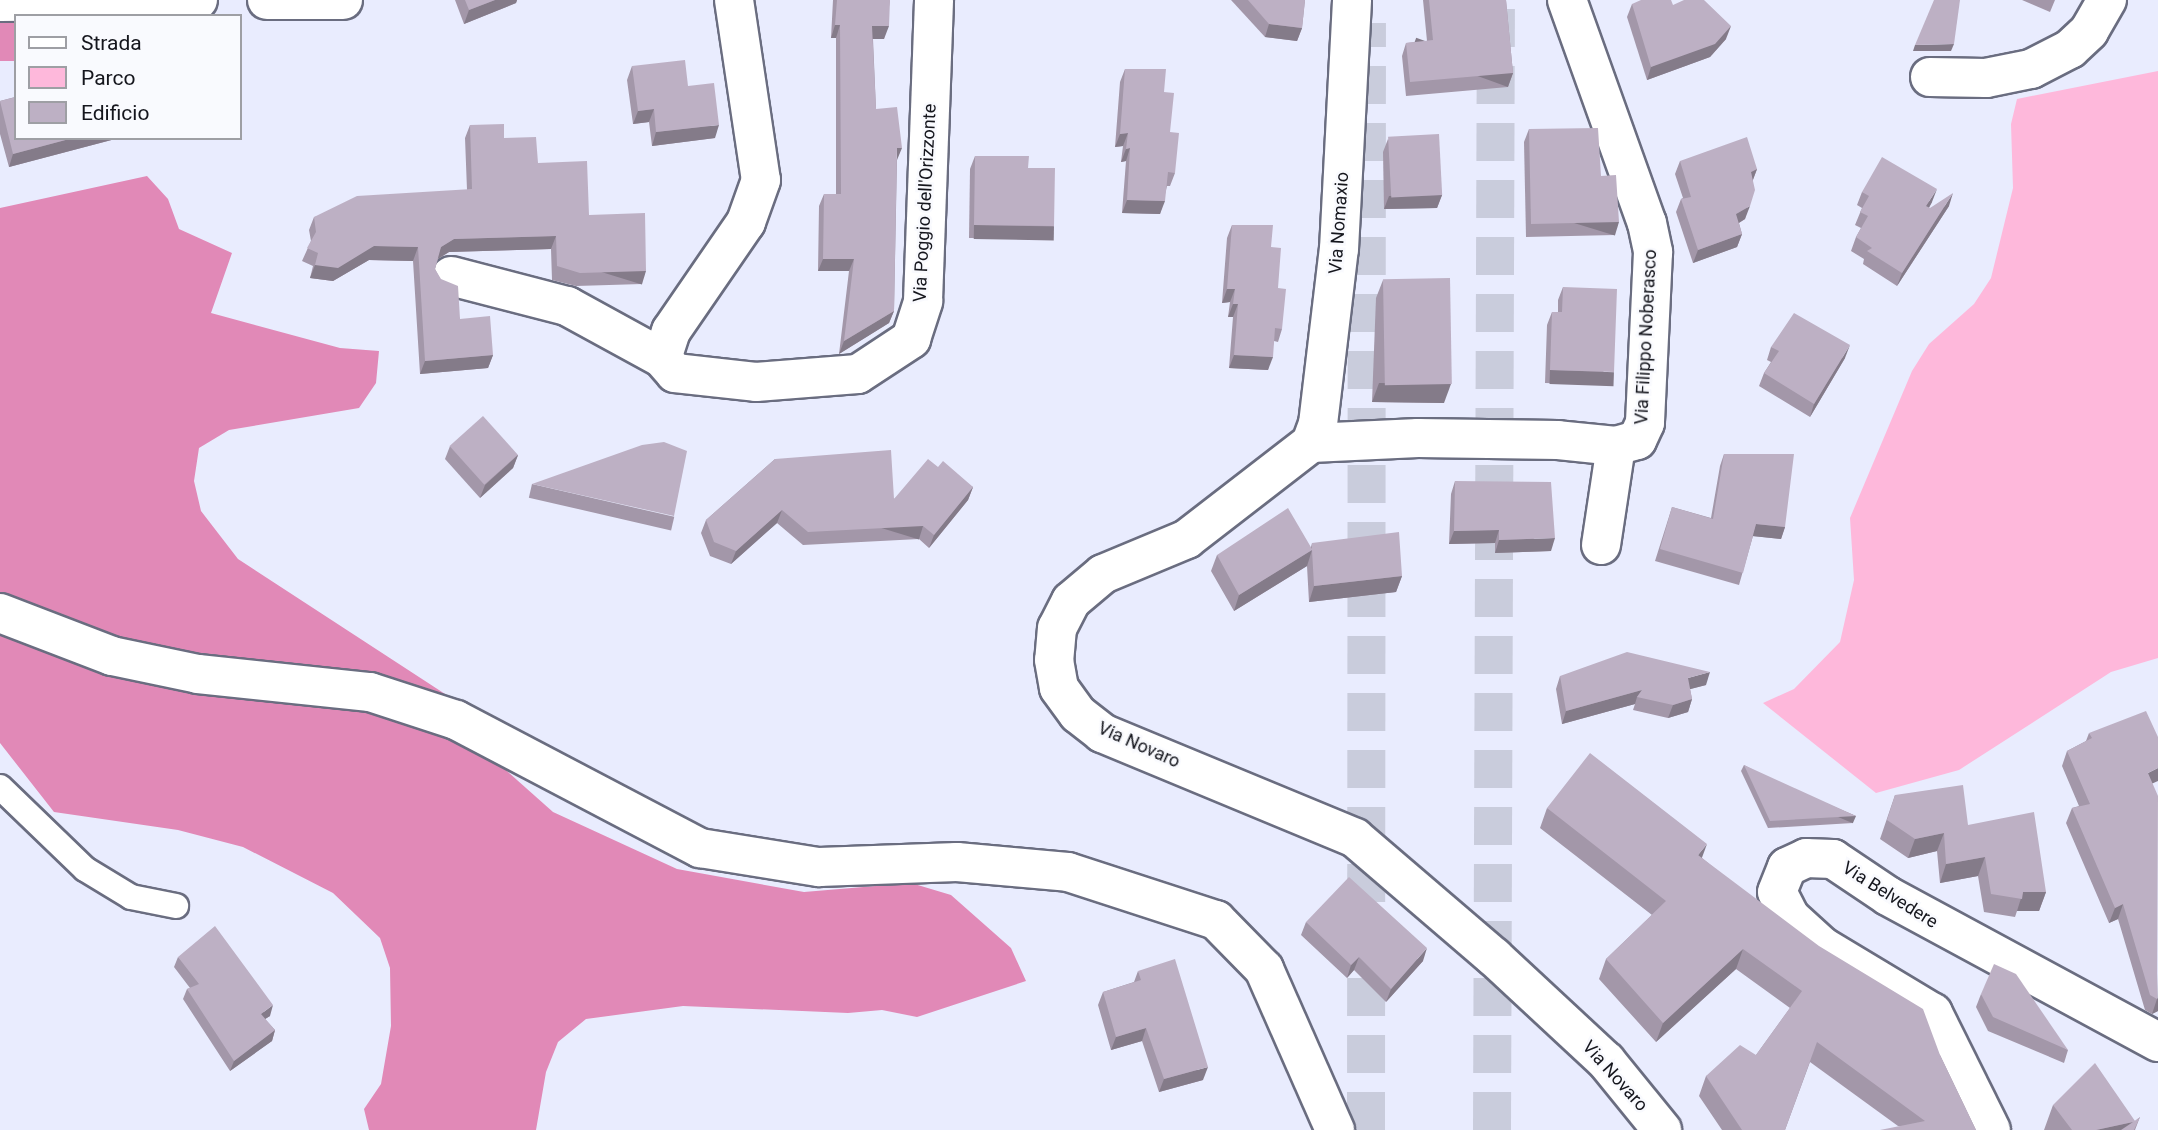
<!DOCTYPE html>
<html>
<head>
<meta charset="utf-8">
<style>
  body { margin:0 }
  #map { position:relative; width:2158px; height:1130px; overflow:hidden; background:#e9ecfe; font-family:Roboto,sans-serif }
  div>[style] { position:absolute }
  .green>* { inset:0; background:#feb8db }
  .forest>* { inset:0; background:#e189b7; transform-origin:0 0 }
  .motorway-tunnel>* { height:38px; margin-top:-19px; transform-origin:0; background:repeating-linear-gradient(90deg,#c9ccdc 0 38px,transparent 0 57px) }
  .roads { filter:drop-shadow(2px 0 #6a6d80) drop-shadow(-2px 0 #6a6d80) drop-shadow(0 2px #6a6d80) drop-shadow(0 -2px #6a6d80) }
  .service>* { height:24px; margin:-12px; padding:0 12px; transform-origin:12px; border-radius:12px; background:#fff }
  .minor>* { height:38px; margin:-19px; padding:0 19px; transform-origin:19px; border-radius:19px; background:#fff }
  .wall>* { inset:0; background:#a397a9; transform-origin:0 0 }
  .shaded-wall>* { inset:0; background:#847b89; transform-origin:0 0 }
  .building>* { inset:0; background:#bdb0c4; transform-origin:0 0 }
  span { translate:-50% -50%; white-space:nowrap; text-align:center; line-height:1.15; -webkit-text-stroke:5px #f9fafe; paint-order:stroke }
  .street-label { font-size:18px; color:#15161d }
  .legend { position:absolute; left:14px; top:14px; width:228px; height:126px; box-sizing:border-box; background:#f9fafe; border:2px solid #9e9fa4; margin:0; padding:9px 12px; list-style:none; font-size:21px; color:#15161d }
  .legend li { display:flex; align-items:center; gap:14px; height:35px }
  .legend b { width:35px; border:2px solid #9e9fa4 }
</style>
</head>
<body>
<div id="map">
  <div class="green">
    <div style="clip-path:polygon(2158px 71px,2158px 658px,2111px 672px,1959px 770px,1876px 793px,1763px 703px,1794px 689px,1840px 642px,1854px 580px,1850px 518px,1912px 371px,1929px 344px,1974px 304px,1991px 278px,2013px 188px,2011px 124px,2017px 99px)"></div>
  </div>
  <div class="forest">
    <div style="left:16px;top:21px;width:40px;height:16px;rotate:90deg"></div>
    <div style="clip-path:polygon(147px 176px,168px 199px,179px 229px,232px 253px,211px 313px,340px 348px,379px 351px,376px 383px,359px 408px,229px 430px,199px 448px,194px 481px,201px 511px,238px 559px,465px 707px,491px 757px,553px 812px,677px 869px,804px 892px,911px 883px,951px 895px,1011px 948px,1026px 981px,917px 1017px,882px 1010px,848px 1013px,683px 1006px,586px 1019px,558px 1042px,546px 1072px,536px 1130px,369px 1130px,364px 1109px,381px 1084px,391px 1026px,390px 968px,380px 938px,333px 893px,243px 847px,178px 830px,54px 812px,0 743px,0 208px)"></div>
  </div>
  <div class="motorway-tunnel">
    <div style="left:1366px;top:1130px;width:1107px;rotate:-89.95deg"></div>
    <div style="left:1492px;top:1130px;width:1130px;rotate:-89.8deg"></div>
  </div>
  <div class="roads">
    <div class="service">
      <div style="left:0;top:787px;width:118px;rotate:44deg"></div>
      <div style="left:85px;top:869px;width:54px;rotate:31.3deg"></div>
      <div style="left:131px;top:897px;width:46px;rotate:11.3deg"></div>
    </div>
    <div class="minor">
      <div style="left:267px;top:0;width:76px"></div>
      <div style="left:734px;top:0;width:182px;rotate:81.5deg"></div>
      <div style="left:761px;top:180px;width:45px;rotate:109.7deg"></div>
      <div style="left:746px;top:222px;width:132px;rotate:124.5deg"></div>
      <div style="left:671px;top:331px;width:28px;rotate:108deg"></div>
      <div style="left:662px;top:358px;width:20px;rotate:49deg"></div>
      <div style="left:675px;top:373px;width:81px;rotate:6.3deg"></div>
      <div style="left:756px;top:382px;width:102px;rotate:-4.5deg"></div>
      <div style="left:858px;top:374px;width:64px;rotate:-33.4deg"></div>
      <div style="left:911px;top:339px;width:40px;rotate:-72deg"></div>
      <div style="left:923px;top:301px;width:301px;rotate:-87.9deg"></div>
      <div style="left:1567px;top:0;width:237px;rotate:70.3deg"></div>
      <div style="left:1647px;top:223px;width:30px;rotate:78deg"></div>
      <div style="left:1653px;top:252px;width:171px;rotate:92.7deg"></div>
      <div style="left:1645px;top:423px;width:19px;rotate:115deg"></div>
      <div style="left:1637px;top:440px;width:22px;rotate:164deg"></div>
      <div style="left:1616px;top:446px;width:58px;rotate:-174.1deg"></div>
      <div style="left:1558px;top:440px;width:140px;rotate:-179.2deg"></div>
      <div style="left:1418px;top:438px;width:107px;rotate:177.3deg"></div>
      <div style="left:1311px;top:443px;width:157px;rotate:142.3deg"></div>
      <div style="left:1187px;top:539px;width:91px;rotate:157.4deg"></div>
      <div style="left:1103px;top:574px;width:42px;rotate:139.8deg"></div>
      <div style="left:1071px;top:601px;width:30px;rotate:117deg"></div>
      <div style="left:1057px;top:628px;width:32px;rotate:95deg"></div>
      <div style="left:1054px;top:660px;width:28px;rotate:80deg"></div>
      <div style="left:1059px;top:688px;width:32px;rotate:54deg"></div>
      <div style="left:1078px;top:714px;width:31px;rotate:38deg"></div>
      <div style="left:1102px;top:733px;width:274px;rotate:22.5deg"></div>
      <div style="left:1355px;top:838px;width:183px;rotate:40.6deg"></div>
      <div style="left:1494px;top:957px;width:153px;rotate:42.9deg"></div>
      <div style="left:1606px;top:1061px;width:89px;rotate:50.9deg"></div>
      <div style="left:0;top:2px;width:198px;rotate:-0.6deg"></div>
      <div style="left:1930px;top:77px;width:56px;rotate:1deg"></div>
      <div style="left:1986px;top:78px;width:46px;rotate:-11.3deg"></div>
      <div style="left:2031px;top:69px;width:44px;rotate:-27.1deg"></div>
      <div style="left:2070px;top:49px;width:26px;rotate:-43deg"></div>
      <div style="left:2089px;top:31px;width:36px;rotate:-60deg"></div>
      <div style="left:451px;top:276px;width:120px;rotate:14.5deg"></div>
      <div style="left:567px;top:306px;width:108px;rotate:28.7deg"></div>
      <div style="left:1311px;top:443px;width:20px;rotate:-70deg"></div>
      <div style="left:1318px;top:424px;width:176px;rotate:-83.2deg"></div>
      <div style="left:1339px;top:249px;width:249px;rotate:-87deg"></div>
      <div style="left:1601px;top:545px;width:100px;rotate:-81.4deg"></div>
      <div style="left:0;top:613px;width:120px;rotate:21deg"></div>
      <div style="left:112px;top:656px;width:88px;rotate:11.8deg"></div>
      <div style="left:198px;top:674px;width:173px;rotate:6deg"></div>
      <div style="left:370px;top:692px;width:90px;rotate:18deg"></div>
      <div style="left:456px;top:720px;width:276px;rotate:27.7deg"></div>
      <div style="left:700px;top:848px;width:121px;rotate:9.1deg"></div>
      <div style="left:819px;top:867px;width:138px;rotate:-2.1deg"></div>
      <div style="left:957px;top:862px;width:111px;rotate:5.1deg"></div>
      <div style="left:1068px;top:872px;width:156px;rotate:18deg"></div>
      <div style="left:1216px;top:920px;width:69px;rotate:45.6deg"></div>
      <div style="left:1264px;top:969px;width:176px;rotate:66.2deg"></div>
      <div style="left:1991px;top:1130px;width:131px;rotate:-116.4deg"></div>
      <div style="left:1933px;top:1013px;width:128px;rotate:-149deg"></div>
      <div style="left:1823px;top:947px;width:45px;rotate:-137.7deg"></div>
      <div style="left:1790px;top:917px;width:28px;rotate:-117deg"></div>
      <div style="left:1777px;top:892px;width:27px;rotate:-68deg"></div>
      <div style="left:1787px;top:867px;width:21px;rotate:-25deg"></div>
      <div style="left:1806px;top:858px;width:27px;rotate:2deg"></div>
      <div style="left:1833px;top:859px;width:66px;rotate:33.9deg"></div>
      <div style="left:1888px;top:896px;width:307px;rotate:28.4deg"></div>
    </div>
  </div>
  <div class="wall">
    <div style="clip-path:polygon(455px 0,517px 0,516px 3px,464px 24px)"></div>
    <div style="clip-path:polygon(833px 0,890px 0,884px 39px,873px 39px,876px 109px,897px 160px,894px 311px,889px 323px,839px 354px,849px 271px,818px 271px,819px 206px,824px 194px,836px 194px,836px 38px,831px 38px)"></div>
    <div style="clip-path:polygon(1231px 0,1305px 0,1302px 28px,1297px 41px,1265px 37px)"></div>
    <div style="clip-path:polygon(1423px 0,1506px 0,1513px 73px,1508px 87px,1406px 96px,1402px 56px,1406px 43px,1427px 41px)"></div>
    <div style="clip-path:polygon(2022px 0,2055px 0,2050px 12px)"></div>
    <div style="clip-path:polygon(1632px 4px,1673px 5px,1726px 39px,1710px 57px,1647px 80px,1627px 17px)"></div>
    <div style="clip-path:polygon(632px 66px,688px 86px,715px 138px,652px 146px,649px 122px,633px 124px,627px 80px)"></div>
    <div style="clip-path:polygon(1125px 69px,1164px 92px,1170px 132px,1175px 173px,1170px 186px,1167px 186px,1160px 214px,1122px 213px,1126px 161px,1121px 162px,1123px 146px,1115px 147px,1120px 82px)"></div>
    <div style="clip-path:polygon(16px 94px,16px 138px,119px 138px,9px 167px,0 134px,0 101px,15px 97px)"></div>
    <div style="clip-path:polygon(470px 125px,504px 138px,538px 163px,589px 215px,642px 284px,576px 286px,552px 280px,551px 249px,449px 252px,438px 259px,435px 269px,460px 319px,493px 355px,488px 368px,420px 374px,413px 261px,369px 260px,333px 281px,310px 278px,313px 266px,302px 261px,311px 241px,309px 230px,314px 217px,467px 190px,465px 138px)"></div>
    <div style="clip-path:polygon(1529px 129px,1601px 176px,1615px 235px,1526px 237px,1524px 142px)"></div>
    <div style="clip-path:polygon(1388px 139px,1442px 195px,1437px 208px,1384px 209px,1383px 152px)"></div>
    <div style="clip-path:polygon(975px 156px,1028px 168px,1054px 226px,1049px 239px,969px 238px,970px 169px)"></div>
    <div style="clip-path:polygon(1680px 161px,1757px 169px,1753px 180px,1745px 219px,1739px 223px,1742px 234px,1737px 247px,1693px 263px,1676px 212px,1681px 199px,1683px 198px,1675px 174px)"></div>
    <div style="clip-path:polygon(1862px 192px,1932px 202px,1929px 208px,1930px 208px,1949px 206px,1897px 286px,1863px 264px,1864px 259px,1851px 251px,1856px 237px,1861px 228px,1855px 225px,1862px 208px,1857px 205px)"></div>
    <div style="clip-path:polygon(1232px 225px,1271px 247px,1278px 288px,1282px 329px,1278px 342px,1274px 341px,1268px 370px,1229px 368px,1233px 317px,1228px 317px,1230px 302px,1222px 303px,1227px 238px)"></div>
    <div style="clip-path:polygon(1383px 280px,1444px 403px,1372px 402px,1376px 298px)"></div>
    <div style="clip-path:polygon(1563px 287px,1610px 385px,1545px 383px,1547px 325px,1552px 312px,1558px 312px,1558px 300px)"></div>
    <div style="clip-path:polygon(1771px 347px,1845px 358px,1810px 417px,1759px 386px,1764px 373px,1771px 362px,1767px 360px)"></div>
    <div style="clip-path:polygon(450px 446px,518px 455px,513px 468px,480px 498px,445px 459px)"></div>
    <div style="clip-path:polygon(1724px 454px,1785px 527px,1781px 539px,1753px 536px,1739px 585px,1655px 561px,1672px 507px,1711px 518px,1720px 466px)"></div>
    <div style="clip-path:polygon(775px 459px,894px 499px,938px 467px,973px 487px,968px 500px,929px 548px,919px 539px,803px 545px,777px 523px,731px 564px,710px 556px,701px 533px,706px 520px)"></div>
    <div style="clip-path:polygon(1455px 481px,1551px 551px,1495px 553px,1495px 543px,1449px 544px,1451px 494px)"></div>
    <div style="left:532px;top:484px;width:146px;height:14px;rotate:13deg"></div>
    <div style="clip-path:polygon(1312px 543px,1402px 576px,1396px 592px,1309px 602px,1307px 566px,1234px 611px,1211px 571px,1217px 555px,1311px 547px)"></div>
    <div style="clip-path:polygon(1560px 676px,1706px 685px,1690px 689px,1692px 699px,1688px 712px,1668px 718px,1633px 710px,1635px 704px,1562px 724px,1556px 689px)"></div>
    <div style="clip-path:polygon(2089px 733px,2152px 783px,2158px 1011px,2152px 1014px,2145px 1010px,2118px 919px,2109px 923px,2066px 823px,2072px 808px,2079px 806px,2062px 766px,2067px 751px,2086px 741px)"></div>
    <div style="clip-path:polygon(1744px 765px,1853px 823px,1768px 828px,1741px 771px)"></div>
    <div style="clip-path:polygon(1895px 795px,1968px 825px,2046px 892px,2039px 911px,2017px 911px,2015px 917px,1984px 912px,1978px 876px,1940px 883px,1937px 851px,1908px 858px,1880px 839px)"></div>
    <div style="clip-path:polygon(1547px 808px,1702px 858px,1940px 1055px,1976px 1130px,1898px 1126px,1810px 1062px,1785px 1130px,1722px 1130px,1699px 1096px,1706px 1076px,1756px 1055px,1790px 1008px,1736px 969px,1656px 1042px,1599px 979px,1606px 959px,1652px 915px,1540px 828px)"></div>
    <div style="clip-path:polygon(1306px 922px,1423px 961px,1386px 1002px,1354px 970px,1347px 978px,1301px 935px)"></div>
    <div style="clip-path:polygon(178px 957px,270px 1016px,265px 1019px,275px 1030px,272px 1041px,230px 1071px,183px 999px,187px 989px,190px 988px,174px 967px)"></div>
    <div style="clip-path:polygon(1138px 971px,1203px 1080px,1159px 1092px,1142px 1041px,1111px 1050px,1098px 1005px,1103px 992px,1134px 982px)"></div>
    <div style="clip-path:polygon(1981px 994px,2068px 1050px,2064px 1063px,1988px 1031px,1976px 1007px)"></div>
    <div style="clip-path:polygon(2053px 1105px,2135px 1121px,2140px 1117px,2135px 1130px,2044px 1130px)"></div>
  </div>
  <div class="shaded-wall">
    <div style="clip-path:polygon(495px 0,517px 0,516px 3px,464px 24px,469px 10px)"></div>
    <div style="clip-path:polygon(1269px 24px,1302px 28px,1297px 41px,1265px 37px)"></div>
    <div style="clip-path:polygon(835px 25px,840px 25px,836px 38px,831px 38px)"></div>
    <div style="clip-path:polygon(872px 26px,889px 26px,884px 39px,868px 39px)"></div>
    <div style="clip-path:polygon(1731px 26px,1726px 39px,1710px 57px,1647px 80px,1651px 67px)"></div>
    <div style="clip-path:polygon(1954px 44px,1951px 51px,1913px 51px,1915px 45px)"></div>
    <div style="left:1513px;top:73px;width:15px;height:103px;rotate:110deg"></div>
    <div style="clip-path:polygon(654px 109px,649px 122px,633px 124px,638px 111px)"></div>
    <div style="clip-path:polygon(719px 125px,715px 138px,652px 146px,656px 132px)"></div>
    <div style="clip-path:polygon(1128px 133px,1123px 146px,1115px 147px,1120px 134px)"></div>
    <div style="clip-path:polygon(73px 138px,119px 138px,9px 167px,13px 154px)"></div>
    <div style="clip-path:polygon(897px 148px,902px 148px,897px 160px)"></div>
    <div style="clip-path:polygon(1130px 148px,1126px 161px,1121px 162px,1126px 149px)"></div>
    <div style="clip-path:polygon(1757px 169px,1752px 182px,1751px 172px)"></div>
    <div style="clip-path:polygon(1937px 189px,1932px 202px,1922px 219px,1926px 206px)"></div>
    <div style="clip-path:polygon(1953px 193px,1949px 206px,1897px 286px,1902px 273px)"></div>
    <div style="clip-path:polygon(1442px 195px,1437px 208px,1384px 209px,1389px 196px)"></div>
    <div style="clip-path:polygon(1127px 200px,1165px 201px,1160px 214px,1122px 213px)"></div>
    <div style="clip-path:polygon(1750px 206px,1745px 219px,1732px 227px,1736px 214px)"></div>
    <div style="left:1619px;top:222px;width:14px;height:88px;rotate:107deg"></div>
    <div style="left:974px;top:225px;width:80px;height:14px;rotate:1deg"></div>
    <div style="clip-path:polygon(1742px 234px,1737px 247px,1693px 263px,1698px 250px)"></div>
    <div style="clip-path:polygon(556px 236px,551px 249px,449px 252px,436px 260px,441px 247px,454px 239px)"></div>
    <div style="clip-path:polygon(374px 246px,418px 247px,413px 261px,369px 260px,333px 281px,310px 278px,315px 265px)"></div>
    <div style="clip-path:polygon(823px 259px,854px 259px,849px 271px,818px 271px)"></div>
    <div style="left:646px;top:271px;width:14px;height:66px;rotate:107deg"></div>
    <div style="clip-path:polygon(1227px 289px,1235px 289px,1230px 302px,1222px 303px)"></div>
    <div style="clip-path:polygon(1233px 304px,1238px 304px,1233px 317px,1228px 317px)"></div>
    <div style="clip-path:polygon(894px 311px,889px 323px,839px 354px,844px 341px)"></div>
    <div style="clip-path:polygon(1850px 345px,1845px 358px,1810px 417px,1814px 404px)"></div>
    <div style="clip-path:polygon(493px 355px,488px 368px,420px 374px,425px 361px)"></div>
    <div style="clip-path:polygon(1234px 355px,1273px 357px,1268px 370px,1229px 368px)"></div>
    <div style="left:1550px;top:370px;width:64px;height:14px;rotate:2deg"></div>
    <div style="clip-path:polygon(1379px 383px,1451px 384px,1444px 403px,1372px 402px)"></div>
    <div style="clip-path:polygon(518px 455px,513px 468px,480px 498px,485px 485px)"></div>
    <div style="clip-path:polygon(973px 487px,968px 500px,929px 548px,934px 535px)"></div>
    <div style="clip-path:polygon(782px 510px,777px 523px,731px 564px,736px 551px)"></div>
    <div style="clip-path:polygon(1756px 524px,1785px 527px,1781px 539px,1752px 536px)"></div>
    <div style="left:923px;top:526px;width:14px;height:115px;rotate:107deg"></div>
    <div style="clip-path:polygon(1499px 530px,1495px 543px,1449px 544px,1454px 531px)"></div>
    <div style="clip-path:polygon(1555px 538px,1551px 551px,1495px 553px,1499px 540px)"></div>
    <div style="clip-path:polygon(1312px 550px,1307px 566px,1234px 611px,1239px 595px)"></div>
    <div style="clip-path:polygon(1402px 576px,1396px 592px,1309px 602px,1314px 586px)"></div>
    <div style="clip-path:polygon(1710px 672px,1706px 685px,1683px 691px,1688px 678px)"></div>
    <div style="clip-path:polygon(1642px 690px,1637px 697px,1635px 704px,1562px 724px,1566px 711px)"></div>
    <div style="clip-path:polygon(1692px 699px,1688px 712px,1668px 718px,1673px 705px)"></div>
    <div style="clip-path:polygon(2158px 768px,2158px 781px,2142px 788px,2148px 773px)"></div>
    <div style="left:1856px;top:816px;width:8px;height:86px;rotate:113deg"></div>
    <div style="clip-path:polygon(1944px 833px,1937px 851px,1908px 858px,1915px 839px)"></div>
    <div style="clip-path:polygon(1707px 844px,1700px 863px,1698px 855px)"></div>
    <div style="clip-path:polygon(1985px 857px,1978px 876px,1940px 883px,1946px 864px)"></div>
    <div style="clip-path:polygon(2023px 892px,2046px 892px,2039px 911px,2017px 911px)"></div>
    <div style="clip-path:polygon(2123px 904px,2118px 919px,2109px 923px,2115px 908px)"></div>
    <div style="clip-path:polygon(1427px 948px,1423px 961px,1386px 1002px,1391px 989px)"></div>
    <div style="clip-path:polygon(1743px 949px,1736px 969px,1656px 1042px,1663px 1023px)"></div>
    <div style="clip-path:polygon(1359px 957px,1354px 970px,1347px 978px,1351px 965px)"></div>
    <div style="clip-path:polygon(2158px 998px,2158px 1011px,2152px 1014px,2157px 999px)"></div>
    <div style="clip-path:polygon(273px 1005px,270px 1016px,257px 1024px,261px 1014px)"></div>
    <div style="clip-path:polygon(1146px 1028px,1142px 1041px,1111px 1050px,1116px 1037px)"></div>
    <div style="clip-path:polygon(275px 1030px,272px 1041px,230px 1071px,234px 1061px)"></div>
    <div style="clip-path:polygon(1208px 1067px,1203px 1080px,1159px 1092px,1164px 1079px)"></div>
    <div style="clip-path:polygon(2133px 1122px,2130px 1130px,2096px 1130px)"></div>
  </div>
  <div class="building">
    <div style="clip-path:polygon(465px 0,495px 0,469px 10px)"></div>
    <div style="clip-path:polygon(837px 0,890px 0,889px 26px,872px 26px,876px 109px,897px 107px,902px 148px,897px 148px,894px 311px,844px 341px,854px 259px,823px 259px,824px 194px,841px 194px,840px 25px,835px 25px)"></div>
    <div style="clip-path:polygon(1248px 0,1305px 0,1302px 28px,1269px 24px)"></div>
    <div style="clip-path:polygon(1429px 0,1506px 0,1513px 73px,1410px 82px,1406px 43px,1433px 40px)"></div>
    <div style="clip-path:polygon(1641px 0,1671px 0,1673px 5px,1684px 0,1704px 0,1731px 26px,1715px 44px,1651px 67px,1632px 4px)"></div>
    <div style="clip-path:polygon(1934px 0,1960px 0,1954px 44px,1915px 45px)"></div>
    <div style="clip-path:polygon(685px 60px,688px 86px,714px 83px,719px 125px,656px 132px,654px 109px,638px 111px,632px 66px)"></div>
    <div style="clip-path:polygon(1125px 69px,1166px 69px,1164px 92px,1174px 93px,1170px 132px,1179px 133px,1175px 173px,1168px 172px,1165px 201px,1127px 200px,1130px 148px,1126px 149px,1128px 133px,1120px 134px)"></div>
    <div style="clip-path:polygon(16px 97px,16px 138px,73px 138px,13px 154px,0 101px)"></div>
    <div style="clip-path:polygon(504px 124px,504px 138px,536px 137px,538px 163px,587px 161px,589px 215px,645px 213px,646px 271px,580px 273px,557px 266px,556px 236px,454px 239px,441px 247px,435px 269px,441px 279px,458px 286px,460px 319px,490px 316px,493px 355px,425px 361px,418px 247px,374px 246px,338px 268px,315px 265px,318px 253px,307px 248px,316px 232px,314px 217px,357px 196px,472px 189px,470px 125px)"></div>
    <div style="clip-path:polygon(1598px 128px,1601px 176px,1616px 175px,1619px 222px,1531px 224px,1529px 129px)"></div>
    <div style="left:1439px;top:134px;width:61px;height:51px;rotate:87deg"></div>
    <div style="clip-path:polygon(1747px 137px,1757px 169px,1751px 172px,1755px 190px,1750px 206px,1736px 214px,1742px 234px,1698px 250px,1681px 199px,1691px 197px,1680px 161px)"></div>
    <div style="clip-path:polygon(975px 156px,1029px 156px,1028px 168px,1055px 168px,1054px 226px,974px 225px)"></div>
    <div style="clip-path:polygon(1882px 157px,1937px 189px,1926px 206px,1930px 208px,1953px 193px,1902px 273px,1867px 251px,1872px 248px,1856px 237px,1868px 216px,1860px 212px,1869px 196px,1862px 192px)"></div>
    <div style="clip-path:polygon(1232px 225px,1273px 225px,1271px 247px,1281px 248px,1278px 288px,1286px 289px,1282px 329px,1275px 328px,1273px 357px,1234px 355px,1238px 304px,1233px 304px,1235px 289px,1227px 289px)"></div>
    <div style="left:1450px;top:278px;width:106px;height:67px;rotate:89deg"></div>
    <div style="clip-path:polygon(1563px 287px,1617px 289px,1614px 372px,1550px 370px,1552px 312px,1562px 312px)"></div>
    <div style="clip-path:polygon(1794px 313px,1850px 345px,1814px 404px,1764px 373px,1779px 351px,1771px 347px)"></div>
    <div style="left:483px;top:416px;width:52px;height:45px;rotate:48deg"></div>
    <div style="clip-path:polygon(664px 442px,687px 451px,674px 516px,532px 484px,642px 445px)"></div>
    <div style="clip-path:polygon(891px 450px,894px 499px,928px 459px,938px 467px,943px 461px,973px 487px,934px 535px,923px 526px,808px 532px,782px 510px,736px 551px,714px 542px,706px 520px,775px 459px)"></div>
    <div style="clip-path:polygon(1724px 454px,1794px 454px,1785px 527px,1756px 524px,1743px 573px,1660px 549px,1672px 507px,1713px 519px)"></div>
    <div style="clip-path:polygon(1455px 481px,1551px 482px,1555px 538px,1499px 540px,1499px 530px,1454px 531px)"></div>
    <div style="clip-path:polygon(1288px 508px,1312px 549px,1312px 543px,1399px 532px,1402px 576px,1314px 586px,1312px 550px,1239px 595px,1217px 555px)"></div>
    <div style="clip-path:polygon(1627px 652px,1710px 672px,1688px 678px,1692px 699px,1673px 705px,1637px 697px,1642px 690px,1566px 711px,1560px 676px)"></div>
    <div style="clip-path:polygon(2146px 711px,2158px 737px,2158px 768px,2148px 773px,2158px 796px,2157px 999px,2150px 995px,2123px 904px,2115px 908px,2072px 808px,2090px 804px,2067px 751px,2092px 738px,2089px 733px)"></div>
    <div style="clip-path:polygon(1590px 753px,1707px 844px,1698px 855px,1819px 946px,1923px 1009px,1940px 1055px,1976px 1130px,1880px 1130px,1925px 1121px,1817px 1042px,1785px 1130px,1742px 1130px,1706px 1076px,1740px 1045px,1756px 1055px,1802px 991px,1743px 949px,1663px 1023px,1606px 959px,1666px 901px,1547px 808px)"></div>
    <div style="clip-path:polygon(1744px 765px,1856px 816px,1770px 821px)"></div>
    <div style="clip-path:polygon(1963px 785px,1968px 825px,2034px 812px,2046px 892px,2023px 892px,2022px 899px,1991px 894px,1985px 857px,1946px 864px,1944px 833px,1915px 839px,1887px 820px,1895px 795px)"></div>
    <div style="clip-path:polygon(1349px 877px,1427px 948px,1391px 989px,1359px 957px,1351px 965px,1306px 922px)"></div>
    <div style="clip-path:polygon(215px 926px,273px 1005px,261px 1014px,275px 1030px,234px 1061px,187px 989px,199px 984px,178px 957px)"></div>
    <div style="clip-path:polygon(1175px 959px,1208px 1067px,1164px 1079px,1146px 1028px,1116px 1037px,1103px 992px,1141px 980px,1138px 971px)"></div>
    <div style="clip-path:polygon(1994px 964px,2016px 974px,2068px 1050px,1993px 1017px,1981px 994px)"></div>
    <div style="clip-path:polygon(2095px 1063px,2135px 1121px,2140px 1117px,2134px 1130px,2121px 1130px,2133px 1122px,2096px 1130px,2072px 1130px,2053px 1105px)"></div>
  </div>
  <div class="street-label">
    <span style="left:925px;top:203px;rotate:-87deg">Via Poggio dell'Orizzonte</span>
    <span style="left:1339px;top:223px;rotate:-86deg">Via Nomaxio</span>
    <span style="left:1646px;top:337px;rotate:-87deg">Via Filippo Noberasco</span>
    <span style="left:1139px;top:745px;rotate:24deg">Via Novaro</span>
    <span style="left:1890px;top:895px;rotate:32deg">Via Belvedere</span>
    <span style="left:1615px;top:1076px;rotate:48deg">Via Novaro</span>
  </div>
  <ul class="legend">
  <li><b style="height:9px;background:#fff"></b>Strada</li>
  <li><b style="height:19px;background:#feb8db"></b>Parco</li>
  <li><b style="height:19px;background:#bdb0c4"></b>Edificio</li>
  </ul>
</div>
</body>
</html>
